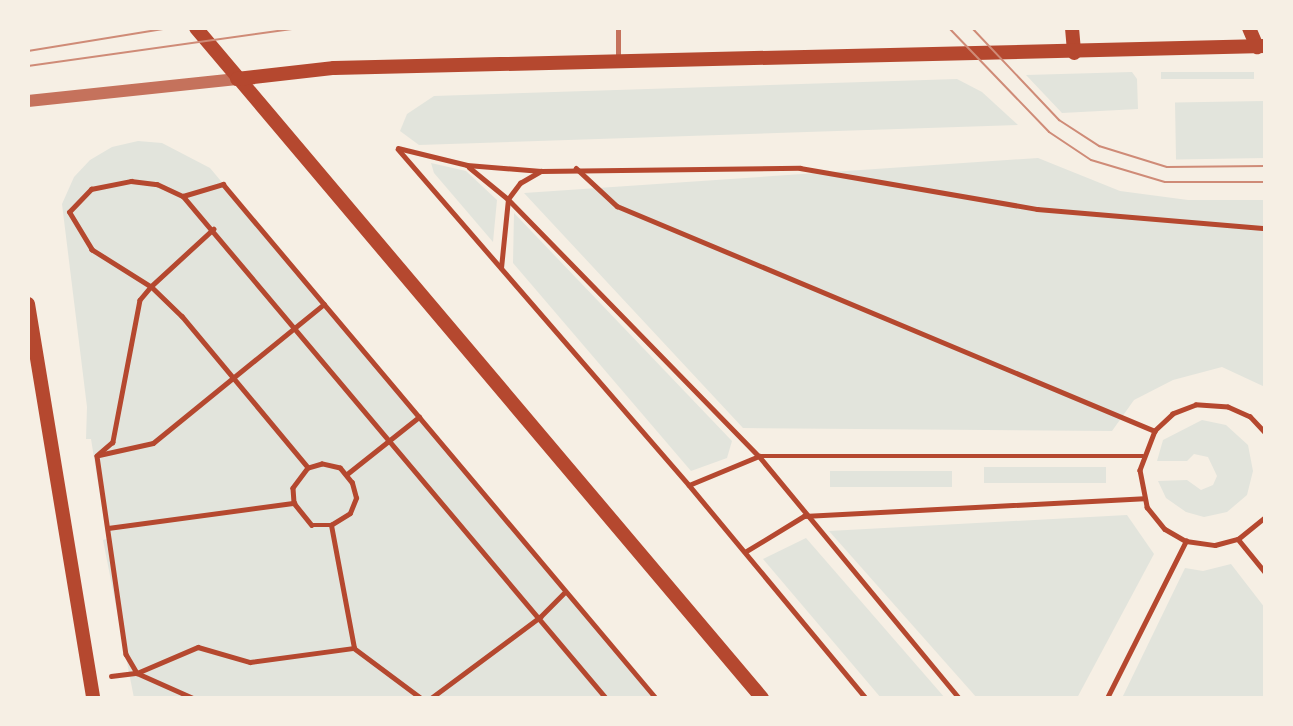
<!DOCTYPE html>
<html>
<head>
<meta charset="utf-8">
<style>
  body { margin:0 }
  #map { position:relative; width:1293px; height:726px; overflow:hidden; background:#f6efe4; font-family:"Fira Sans Condensed",sans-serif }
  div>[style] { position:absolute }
  .green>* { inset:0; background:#e2e4dc; transform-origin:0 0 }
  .path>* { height:4.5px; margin:-2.25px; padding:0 2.25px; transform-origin:2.25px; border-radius:2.25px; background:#b5482f }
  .service>* { height:5px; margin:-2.5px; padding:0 2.5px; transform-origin:2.5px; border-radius:2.5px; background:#c5725c }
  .tertiary>* { height:12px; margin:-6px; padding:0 6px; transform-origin:6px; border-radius:6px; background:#c5725c }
  .secondary>* { height:14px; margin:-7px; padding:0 7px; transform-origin:7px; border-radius:7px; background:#b5482f }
  .tram>* { height:2px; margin:-1px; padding:0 1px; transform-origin:1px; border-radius:1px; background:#cf8b77 }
  span { translate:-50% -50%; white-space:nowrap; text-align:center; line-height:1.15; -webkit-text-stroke:6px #f6efe4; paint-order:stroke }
  .frame { position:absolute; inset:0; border:30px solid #f6efe4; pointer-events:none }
</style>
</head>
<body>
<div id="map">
  <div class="green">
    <div style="clip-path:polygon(1132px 72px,1137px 79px,1138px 109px,1062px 113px,1026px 75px)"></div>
    <div style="left:1254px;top:72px;width:7px;height:93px;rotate:90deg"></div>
    <div style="clip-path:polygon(957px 79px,982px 92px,1018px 125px,419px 145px,400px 131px,407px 114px,434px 96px)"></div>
    <div style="left:1264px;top:101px;width:57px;height:89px;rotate:89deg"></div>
    <div style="clip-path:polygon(138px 141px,162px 143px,210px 168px,654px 698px,134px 698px,103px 540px,107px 539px,91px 439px,86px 439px,87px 407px,62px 204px,74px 177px,90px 160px,112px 147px)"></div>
    <div style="clip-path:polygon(1038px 158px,1120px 191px,1188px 200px,1265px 200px,1265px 387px,1222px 367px,1173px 380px,1134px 400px,1112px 431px,743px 428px,524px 193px)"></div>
    <div style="clip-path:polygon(431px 163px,466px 171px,497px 200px,493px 242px,434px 173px)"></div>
    <div style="clip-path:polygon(514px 213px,732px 441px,727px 458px,691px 471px,513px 263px)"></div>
    <div style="clip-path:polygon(1202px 420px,1226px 425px,1248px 445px,1253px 471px,1247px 495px,1227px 512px,1204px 517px,1186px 512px,1166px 498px,1158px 481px,1187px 480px,1201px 490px,1213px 485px,1217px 476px,1208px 457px,1194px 454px,1187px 461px,1157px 461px,1163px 440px)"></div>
    <div style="left:1106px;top:467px;width:16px;height:122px;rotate:90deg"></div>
    <div style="left:952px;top:471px;width:16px;height:122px;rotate:90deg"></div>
    <div style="clip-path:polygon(1127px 515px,1154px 554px,1077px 698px,977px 698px,829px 531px)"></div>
    <div style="clip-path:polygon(806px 538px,945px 698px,881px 698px,763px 559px)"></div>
    <div style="clip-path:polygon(1231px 564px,1265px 608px,1265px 698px,1122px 698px,1185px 568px,1203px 571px)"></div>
  </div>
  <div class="path">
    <div style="left:398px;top:148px;width:71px;rotate:13.8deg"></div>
    <div style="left:467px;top:165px;width:74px;rotate:4.6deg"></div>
    <div style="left:541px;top:171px;width:259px;rotate:-0.7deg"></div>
    <div style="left:800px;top:168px;width:241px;rotate:9.8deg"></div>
    <div style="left:1037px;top:209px;width:229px;rotate:4.8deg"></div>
    <div style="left:398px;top:149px;width:444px;rotate:49.1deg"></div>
    <div style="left:689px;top:485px;width:277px;rotate:50.3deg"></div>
    <div style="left:469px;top:167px;width:50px;rotate:39.4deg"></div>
    <div style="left:508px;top:199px;width:359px;rotate:45.7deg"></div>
    <div style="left:759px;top:456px;width:314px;rotate:50.4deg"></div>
    <div style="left:576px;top:168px;width:56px;rotate:42.8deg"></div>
    <div style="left:617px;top:206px;width:583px;rotate:22.7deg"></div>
    <div style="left:183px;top:196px;width:656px;rotate:49.88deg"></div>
    <div style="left:214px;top:229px;width:86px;rotate:137.4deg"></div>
    <div style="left:151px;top:287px;width:17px;rotate:130deg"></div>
    <div style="left:140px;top:300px;width:145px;rotate:100.8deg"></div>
    <div style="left:113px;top:442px;width:21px;rotate:139deg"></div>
    <div style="left:97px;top:456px;width:200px;rotate:81.7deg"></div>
    <div style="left:126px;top:654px;width:22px;rotate:60deg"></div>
    <div style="left:137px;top:673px;width:66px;rotate:-23.1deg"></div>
    <div style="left:198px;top:647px;width:54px;rotate:16.1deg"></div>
    <div style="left:250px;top:662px;width:105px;rotate:-7.7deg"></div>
    <div style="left:354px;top:648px;width:125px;rotate:-100.6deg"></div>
    <div style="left:331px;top:525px;width:22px;rotate:-32deg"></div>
    <div style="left:350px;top:513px;width:16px;rotate:-68deg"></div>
    <div style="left:356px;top:498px;width:16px;rotate:-105deg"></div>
    <div style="left:352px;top:483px;width:19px;rotate:-129deg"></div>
    <div style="left:340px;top:468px;width:18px;rotate:-167deg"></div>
    <div style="left:322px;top:464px;width:15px;rotate:164deg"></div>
    <div style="left:308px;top:468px;width:197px;rotate:-129.8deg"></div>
    <div style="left:182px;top:317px;width:43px;rotate:-135.9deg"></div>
    <div style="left:151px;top:287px;width:70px;rotate:-147.9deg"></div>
    <div style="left:92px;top:250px;width:44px;rotate:-121.2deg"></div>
    <div style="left:69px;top:212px;width:32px;rotate:-46deg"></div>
    <div style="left:91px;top:189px;width:41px;rotate:-11.3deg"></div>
    <div style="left:131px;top:181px;width:26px;rotate:7deg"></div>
    <div style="left:157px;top:184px;width:29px;rotate:25deg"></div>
    <div style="left:183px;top:196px;width:42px;rotate:-16.7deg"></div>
    <div style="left:223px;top:184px;width:672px;rotate:49.89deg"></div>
    <div style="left:501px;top:268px;width:69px;rotate:-84.2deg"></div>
    <div style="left:508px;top:199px;width:20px;rotate:-53deg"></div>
    <div style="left:520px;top:183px;width:24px;rotate:-30deg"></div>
    <div style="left:1265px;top:433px;width:22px;rotate:-133deg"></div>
    <div style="left:1250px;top:417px;width:24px;rotate:-156deg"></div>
    <div style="left:1228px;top:407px;width:32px;rotate:-176deg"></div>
    <div style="left:1196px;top:405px;width:25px;rotate:159deg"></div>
    <div style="left:1173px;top:414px;width:25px;rotate:137deg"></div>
    <div style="left:1155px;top:431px;width:42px;rotate:111deg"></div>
    <div style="left:1140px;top:470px;width:38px;rotate:79deg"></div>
    <div style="left:1147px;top:507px;width:28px;rotate:51deg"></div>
    <div style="left:1165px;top:529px;width:24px;rotate:30deg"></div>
    <div style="left:1186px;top:541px;width:29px;rotate:8deg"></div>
    <div style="left:1215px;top:545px;width:24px;rotate:-15deg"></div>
    <div style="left:1238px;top:539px;width:35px;rotate:-39deg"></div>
    <div style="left:99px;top:455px;width:55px;rotate:-12.5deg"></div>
    <div style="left:153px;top:443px;width:220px;rotate:-39.1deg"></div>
    <div style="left:308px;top:468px;width:25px;rotate:127deg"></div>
    <div style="left:293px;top:488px;width:15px;rotate:86deg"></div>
    <div style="left:294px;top:503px;width:28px;rotate:51deg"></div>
    <div style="left:312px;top:525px;width:19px"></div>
    <div style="left:347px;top:474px;width:92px;rotate:-38.4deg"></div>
    <div style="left:689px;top:485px;width:76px;rotate:-22.5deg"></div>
    <div style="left:759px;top:456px;width:384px"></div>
    <div style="left:108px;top:528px;width:188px;rotate:-7.7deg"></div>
    <div style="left:1238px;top:539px;width:43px;rotate:50.7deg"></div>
    <div style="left:745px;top:552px;width:69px;rotate:-31.4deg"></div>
    <div style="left:804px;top:516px;width:340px;rotate:-3deg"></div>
    <div style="left:354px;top:648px;width:84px;rotate:36.7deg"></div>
    <div style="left:111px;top:676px;width:26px;rotate:-7deg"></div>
    <div style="left:137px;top:673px;width:61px;rotate:24.1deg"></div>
    <div style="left:431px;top:698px;width:136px;rotate:-36.6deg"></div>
    <div style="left:540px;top:617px;width:35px;rotate:-45deg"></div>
    <div style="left:1107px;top:698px;width:176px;rotate:-63.3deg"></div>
  </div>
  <div class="service">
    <div style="left:618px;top:60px;width:32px;rotate:-90deg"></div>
  </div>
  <div class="tertiary">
    <div style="left:28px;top:101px;width:210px;rotate:-6deg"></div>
  </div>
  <div class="secondary">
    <div style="left:196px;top:28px;width:877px;rotate:49.81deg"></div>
    <div style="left:1072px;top:28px;width:25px;rotate:85deg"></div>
    <div style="left:1249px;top:28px;width:21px;rotate:67deg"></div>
    <div style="left:237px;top:79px;width:98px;rotate:-6.5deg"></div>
    <div style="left:334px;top:68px;width:931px;rotate:-1.35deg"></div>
    <div style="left:28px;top:304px;width:399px;rotate:80.6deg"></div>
  </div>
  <div class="tram">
    <div style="left:949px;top:28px;width:144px;rotate:46.1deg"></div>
    <div style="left:1049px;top:132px;width:50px;rotate:33.7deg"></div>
    <div style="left:1091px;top:160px;width:77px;rotate:16.6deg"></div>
    <div style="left:1165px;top:182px;width:100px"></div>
    <div style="left:972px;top:28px;width:127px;rotate:46.6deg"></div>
    <div style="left:1059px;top:120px;width:48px;rotate:33deg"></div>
    <div style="left:1099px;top:146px;width:71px;rotate:17.2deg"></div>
    <div style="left:1167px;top:167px;width:98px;rotate:-0.6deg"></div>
    <div style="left:28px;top:51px;width:143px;rotate:-9.3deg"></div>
    <div style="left:28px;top:66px;width:272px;rotate:-8deg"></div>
  </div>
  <div class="frame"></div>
</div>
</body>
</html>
